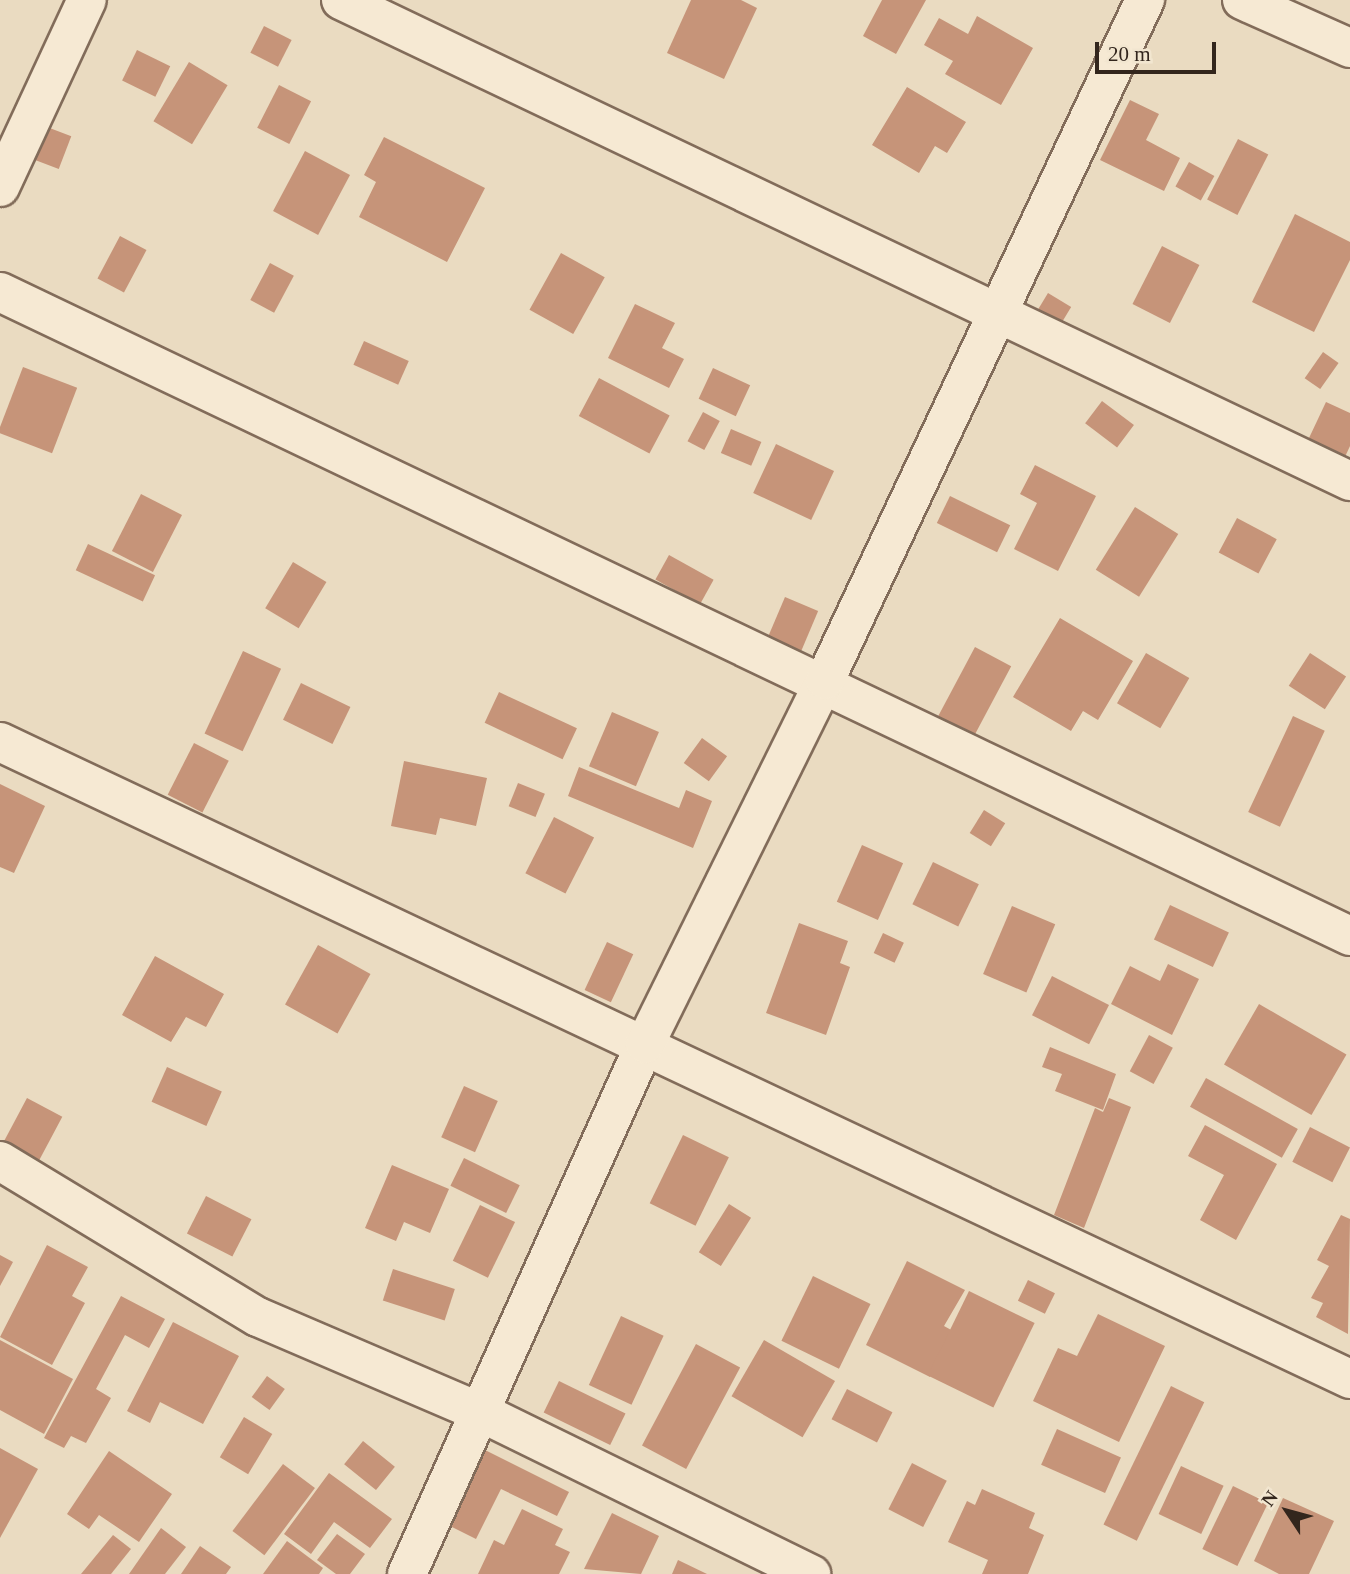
<!DOCTYPE html>
<html>
<head>
<meta charset="utf-8">
<style>
  body { margin:0 }
  #map { position:relative; width:1350px; height:1574px; overflow:hidden; background:#eadbc1; font-family:Georgia,serif }
  div>[style] { position:absolute }
  .building>* { inset:0; background:#c69479; transform-origin:0 0 }
  .roads { filter:drop-shadow(2px 0 #826c5a) drop-shadow(-2px 0 #826c5a) drop-shadow(0 2px #826c5a) drop-shadow(0 -2px #826c5a) }
  .street>* { height:38px; margin:-19px; padding:0 19px; transform-origin:19px; border-radius:19px; background:#f6e9d3 }
  span { translate:-50% -50%; white-space:nowrap; text-align:center; line-height:1.15; -webkit-text-stroke:6px #f2e6d0; paint-order:stroke }
  .north { position:absolute; left:1252px; top:1476px; width:70px; height:70px; -webkit-text-stroke:5px #f2e6d0; paint-order:stroke; rotate:306deg; font-size:19px; font-weight:700; line-height:28px; text-align:center; color:#33261d }
  .north::after { content:''; display:block; margin:auto; width:24px; height:32px; background:#33261d; clip-path:polygon(50% 0,100% 100%,50% 72%,0 100%) }
  .scale { position:absolute; left:1095px; top:42px; width:121px; height:32px; box-sizing:border-box; border:4px solid #33261d; border-top:0; padding-left:9px; font-size:21px; line-height:24px; white-space:nowrap; color:#33261d; -webkit-text-stroke:5px #f2e6d0; paint-order:stroke }
</style>
</head>
<body>
<div id="map">
  <div class="building">
    <div style="clip-path:polygon(691px 0,741px 0,757px 8px,724px 79px,667px 53px)"></div>
    <div style="clip-path:polygon(882px 0,926px 0,896px 54px,863px 36px)"></div>
    <div style="clip-path:polygon(977px 16px,1033px 48px,1001px 105px,945px 74px,953px 61px,924px 45px,939px 18px,968px 34px)"></div>
    <div style="left:264px;top:26px;width:31px;height:30px;rotate:27deg"></div>
    <div style="left:137px;top:50px;width:37px;height:34px;rotate:26deg"></div>
    <div style="left:189px;top:62px;width:45px;height:69px;rotate:31deg"></div>
    <div style="left:279px;top:85px;width:36px;height:48px;rotate:27deg"></div>
    <div style="clip-path:polygon(907px 87px,966px 122px,947px 153px,935px 146px,919px 173px,872px 145px)"></div>
    <div style="clip-path:polygon(1130px 100px,1159px 114px,1146px 140px,1180px 158px,1164px 191px,1100px 160px)"></div>
    <div style="left:47px;top:127px;width:26px;height:35px;rotate:21deg"></div>
    <div style="clip-path:polygon(384px 137px,485px 188px,447px 262px,359px 217px,376px 182px,364px 175px)"></div>
    <div style="left:1238px;top:139px;width:34px;height:68px;rotate:27deg"></div>
    <div style="left:305px;top:151px;width:51px;height:68px;rotate:28deg"></div>
    <div style="left:1189px;top:162px;width:29px;height:28px;rotate:29deg"></div>
    <div style="clip-path:polygon(1295px 214px,1350px 242px,1350px 260px,1314px 332px,1252px 302px)"></div>
    <div style="left:120px;top:236px;width:30px;height:48px;rotate:28deg"></div>
    <div style="left:1162px;top:246px;width:42px;height:65px;rotate:27deg"></div>
    <div style="left:561px;top:253px;width:50px;height:65px;rotate:29deg"></div>
    <div style="left:270px;top:263px;width:27px;height:42px;rotate:28deg"></div>
    <div style="left:1048px;top:293px;width:27px;height:22px;rotate:31deg"></div>
    <div style="clip-path:polygon(635px 304px,675px 323px,662px 348px,684px 359px,669px 388px,608px 358px)"></div>
    <div style="left:364px;top:341px;width:49px;height:26px;rotate:24deg"></div>
    <div style="left:1323px;top:352px;width:19px;height:32px;rotate:35deg"></div>
    <div style="left:23px;top:367px;width:58px;height:70px;rotate:21deg"></div>
    <div style="left:713px;top:368px;width:41px;height:34px;rotate:25deg"></div>
    <div style="left:599px;top:378px;width:80px;height:43px;rotate:28deg"></div>
    <div style="left:1102px;top:401px;width:40px;height:28px;rotate:37deg"></div>
    <div style="clip-path:polygon(1326px 402px,1350px 413px,1350px 446px,1338px 472px,1301px 455px)"></div>
    <div style="left:703px;top:412px;width:19px;height:33px;rotate:28deg"></div>
    <div style="left:731px;top:429px;width:33px;height:26px;rotate:23deg"></div>
    <div style="left:776px;top:444px;width:64px;height:54px;rotate:25deg"></div>
    <div style="clip-path:polygon(1035px 465px,1096px 496px,1058px 571px,1014px 549px,1037px 503px,1020px 494px)"></div>
    <div style="left:141px;top:494px;width:46px;height:64px;rotate:27deg"></div>
    <div style="left:950px;top:496px;width:67px;height:30px;rotate:26deg"></div>
    <div style="left:1135px;top:507px;width:51px;height:74px;rotate:32deg"></div>
    <div style="left:1237px;top:518px;width:45px;height:39px;rotate:28deg"></div>
    <div style="left:88px;top:544px;width:74px;height:29px;rotate:25deg"></div>
    <div style="left:669px;top:555px;width:51px;height:28px;rotate:29deg"></div>
    <div style="left:293px;top:562px;width:39px;height:54px;rotate:31deg"></div>
    <div style="left:785px;top:597px;width:36px;height:43px;rotate:23deg"></div>
    <div style="clip-path:polygon(1060px 618px,1133px 661px,1098px 720px,1083px 711px,1071px 731px,1013px 697px)"></div>
    <div style="left:975px;top:647px;width:41px;height:89px;rotate:28deg"></div>
    <div style="left:243px;top:651px;width:42px;height:91px;rotate:25deg"></div>
    <div style="left:1146px;top:653px;width:50px;height:58px;rotate:30deg"></div>
    <div style="left:1310px;top:653px;width:43px;height:39px;rotate:33deg"></div>
    <div style="left:301px;top:683px;width:55px;height:41px;rotate:26deg"></div>
    <div style="left:499px;top:692px;width:86px;height:34px;rotate:25deg"></div>
    <div style="left:612px;top:712px;width:51px;height:59px;rotate:23deg"></div>
    <div style="left:1293px;top:716px;width:35px;height:106px;rotate:25deg"></div>
    <div style="left:702px;top:738px;width:31px;height:31px;rotate:36deg"></div>
    <div style="left:194px;top:743px;width:39px;height:58px;rotate:27deg"></div>
    <div style="clip-path:polygon(404px 761px,487px 778px,476px 826px,440px 818px,436px 835px,391px 826px)"></div>
    <div style="clip-path:polygon(579px 767px,679px 808px,686px 790px,712px 801px,693px 848px,568px 796px)"></div>
    <div style="left:518px;top:783px;width:29px;height:25px;rotate:22deg"></div>
    <div style="clip-path:polygon(0 784px,45px 806px,14px 873px,0 867px)"></div>
    <div style="left:984px;top:810px;width:25px;height:27px;rotate:32deg"></div>
    <div style="left:554px;top:817px;width:45px;height:63px;rotate:27deg"></div>
    <div style="left:862px;top:845px;width:45px;height:62px;rotate:24deg"></div>
    <div style="left:933px;top:862px;width:51px;height:47px;rotate:26deg"></div>
    <div style="left:1170px;top:905px;width:65px;height:38px;rotate:25deg"></div>
    <div style="left:1012px;top:906px;width:47px;height:74px;rotate:23deg"></div>
    <div style="clip-path:polygon(799px 923px,848px 941px,840px 963px,850px 967px,826px 1035px,766px 1013px)"></div>
    <div style="left:883px;top:933px;width:23px;height:22px;rotate:25deg"></div>
    <div style="left:607px;top:942px;width:29px;height:53px;rotate:25deg"></div>
    <div style="left:318px;top:945px;width:60px;height:68px;rotate:29deg"></div>
    <div style="clip-path:polygon(155px 956px,224px 994px,206px 1027px,186px 1017px,171px 1042px,122px 1015px)"></div>
    <div style="clip-path:polygon(1168px 964px,1199px 979px,1172px 1035px,1111px 1004px,1130px 966px,1160px 981px)"></div>
    <div style="left:1052px;top:976px;width:64px;height:44px;rotate:27deg"></div>
    <div style="left:1259px;top:1004px;width:101px;height:70px;rotate:30deg"></div>
    <div style="left:1149px;top:1035px;width:27px;height:41px;rotate:28deg"></div>
    <div style="clip-path:polygon(1050px 1047px,1116px 1074px,1103px 1110px,1055px 1091px,1062px 1074px,1042px 1067px)"></div>
    <div style="left:167px;top:1067px;width:60px;height:38px;rotate:24deg"></div>
    <div style="left:1206px;top:1078px;width:105px;height:33px;rotate:29deg"></div>
    <div style="left:464px;top:1086px;width:37px;height:56px;rotate:24deg"></div>
    <div style="left:27px;top:1098px;width:40px;height:51px;rotate:28deg"></div>
    <div style="clip-path:polygon(1109px 1098px,1131px 1107px,1084px 1228px,1054px 1215px,1095px 1108px,1103px 1112px)"></div>
    <div style="clip-path:polygon(1205px 1125px,1277px 1164px,1236px 1240px,1200px 1220px,1224px 1175px,1188px 1156px)"></div>
    <div style="left:1310px;top:1127px;width:45px;height:39px;rotate:27deg"></div>
    <div style="left:683px;top:1135px;width:51px;height:76px;rotate:26deg"></div>
    <div style="left:464px;top:1158px;width:62px;height:31px;rotate:26deg"></div>
    <div style="clip-path:polygon(392px 1165px,449px 1189px,430px 1233px,404px 1222px,396px 1241px,365px 1228px)"></div>
    <div style="left:206px;top:1196px;width:51px;height:42px;rotate:27deg"></div>
    <div style="left:729px;top:1204px;width:26px;height:57px;rotate:32deg"></div>
    <div style="left:480px;top:1205px;width:39px;height:62px;rotate:26deg"></div>
    <div style="clip-path:polygon(1341px 1215px,1350px 1219px,1348px 1334px,1316px 1317px,1323px 1303px,1311px 1298px,1329px 1266px,1317px 1260px)"></div>
    <div style="clip-path:polygon(47px 1245px,88px 1267px,72px 1296px,85px 1303px,52px 1365px,0 1337px)"></div>
    <div style="clip-path:polygon(0 1255px,13px 1262px,0 1286px)"></div>
    <div style="clip-path:polygon(907px 1261px,965px 1290px,944px 1326px,953px 1331px,930px 1377px,866px 1345px)"></div>
    <div style="left:393px;top:1269px;width:65px;height:33px;rotate:18deg"></div>
    <div style="left:813px;top:1276px;width:64px;height:72px;rotate:26deg"></div>
    <div style="left:1028px;top:1280px;width:30px;height:23px;rotate:26deg"></div>
    <div style="left:969px;top:1291px;width:73px;height:94px;rotate:26deg"></div>
    <div style="clip-path:polygon(121px 1296px,165px 1319px,149px 1348px,125px 1335px,96px 1389px,111px 1398px,86px 1443px,71px 1436px,64px 1448px,44px 1438px)"></div>
    <div style="clip-path:polygon(1098px 1314px,1165px 1346px,1119px 1442px,1033px 1401px,1058px 1348px,1077px 1356px)"></div>
    <div style="left:621px;top:1316px;width:47px;height:76px;rotate:25deg"></div>
    <div style="clip-path:polygon(173px 1322px,239px 1356px,203px 1424px,160px 1402px,150px 1423px,127px 1411px)"></div>
    <div style="clip-path:polygon(0 1340px,73px 1379px,44px 1434px,0 1410px)"></div>
    <div style="left:764px;top:1340px;width:82px;height:65px;rotate:30deg"></div>
    <div style="left:696px;top:1344px;width:50px;height:115px;rotate:28deg"></div>
    <div style="left:267px;top:1376px;width:22px;height:26px;rotate:36deg"></div>
    <div style="left:559px;top:1381px;width:74px;height:35px;rotate:26deg"></div>
    <div style="left:1171px;top:1386px;width:37px;height:154px;rotate:26deg"></div>
    <div style="left:847px;top:1389px;width:51px;height:34px;rotate:27deg"></div>
    <div style="left:244px;top:1417px;width:33px;height:47px;rotate:31deg"></div>
    <div style="left:1057px;top:1429px;width:70px;height:39px;rotate:24deg"></div>
    <div style="left:363px;top:1441px;width:41px;height:30px;rotate:39deg"></div>
    <div style="clip-path:polygon(477px 1446px,569px 1492px,557px 1516px,501px 1489px,476px 1539px,440px 1521px)"></div>
    <div style="clip-path:polygon(0 1448px,38px 1469px,0 1538px)"></div>
    <div style="clip-path:polygon(109px 1451px,172px 1494px,139px 1542px,99px 1515px,89px 1529px,67px 1514px)"></div>
    <div style="left:912px;top:1463px;width:39px;height:52px;rotate:27deg"></div>
    <div style="left:283px;top:1464px;width:40px;height:84px;rotate:37deg"></div>
    <div style="left:1181px;top:1466px;width:47px;height:53px;rotate:25deg"></div>
    <div style="clip-path:polygon(329px 1473px,392px 1519px,370px 1548px,334px 1522px,311px 1554px,284px 1534px)"></div>
    <div style="left:1233px;top:1486px;width:39px;height:70px;rotate:26deg"></div>
    <div style="clip-path:polygon(982px 1489px,1035px 1513px,1029px 1528px,1044px 1535px,1028px 1574px,982px 1574px,988px 1560px,948px 1542px,967px 1501px,975px 1505px)"></div>
    <div style="clip-path:polygon(1283px 1498px,1334px 1521px,1309px 1574px,1279px 1574px,1254px 1561px)"></div>
    <div style="clip-path:polygon(522px 1509px,563px 1529px,555px 1545px,570px 1552px,559px 1574px,478px 1574px,494px 1540px,504px 1545px)"></div>
    <div style="clip-path:polygon(612px 1513px,659px 1536px,641px 1574px,584px 1569px)"></div>
    <div style="clip-path:polygon(161px 1528px,186px 1547px,165px 1574px,129px 1574px)"></div>
    <div style="clip-path:polygon(337px 1534px,365px 1554px,350px 1574px,336px 1574px,317px 1560px)"></div>
    <div style="clip-path:polygon(113px 1535px,131px 1549px,111px 1574px,81px 1574px)"></div>
    <div style="clip-path:polygon(287px 1541px,323px 1568px,319px 1574px,263px 1574px)"></div>
    <div style="clip-path:polygon(200px 1546px,231px 1567px,226px 1574px,181px 1574px)"></div>
    <div style="clip-path:polygon(678px 1560px,707px 1574px,672px 1574px)"></div>
  </div>
  <div class="roads">
    <div class="street">
      <div style="left:341px;top:0;width:1118px;rotate:25.49deg"></div>
      <div style="left:1242px;top:0;width:118px;rotate:24deg"></div>
      <div style="left:0;top:187px;width:206px;rotate:-65.1deg"></div>
      <div style="left:0;top:292px;width:1496px;rotate:25.5deg"></div>
      <div style="left:0;top:742px;width:1493px;rotate:25.26deg"></div>
      <div style="left:0;top:1161px;width:301px;rotate:31.2deg"></div>
      <div style="left:258px;top:1317px;width:241px;rotate:23.2deg"></div>
      <div style="left:480px;top:1412px;width:369px;rotate:26.1deg"></div>
      <div style="left:407px;top:1574px;width:581px;rotate:-65.82deg"></div>
      <div style="left:645px;top:1044px;width:406px;rotate:-63.7deg"></div>
      <div style="left:825px;top:680px;width:752px;rotate:-64.8deg"></div>
    </div>
  </div>
  <div class="north">N</div>
  <div class="scale">20 m</div>
</div>
</body>
</html>
